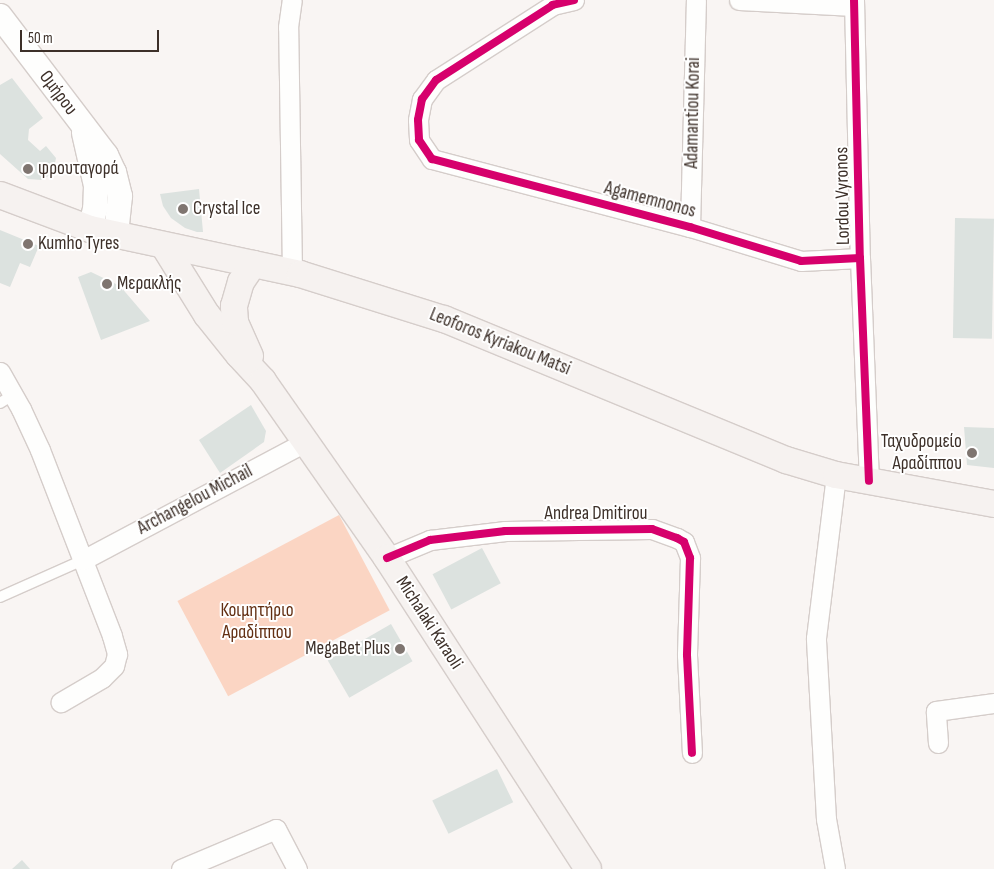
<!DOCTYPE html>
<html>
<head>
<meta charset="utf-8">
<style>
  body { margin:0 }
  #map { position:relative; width:994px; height:869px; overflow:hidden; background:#f9f5f3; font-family:"Sofia Sans Condensed",sans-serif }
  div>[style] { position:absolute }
  .green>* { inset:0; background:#fbd5c3; transform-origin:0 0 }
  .building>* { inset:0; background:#dce2df; transform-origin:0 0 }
  .roads { filter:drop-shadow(1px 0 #d5cdca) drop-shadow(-1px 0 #d5cdca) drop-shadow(0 1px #d5cdca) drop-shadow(0 -1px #d5cdca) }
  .service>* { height:10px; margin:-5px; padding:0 5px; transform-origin:5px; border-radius:5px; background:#fefefd }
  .minor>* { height:19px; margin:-9.5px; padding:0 9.5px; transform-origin:9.5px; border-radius:9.5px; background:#fefefd }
  .tertiary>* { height:24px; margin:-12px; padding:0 12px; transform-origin:12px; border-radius:12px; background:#fefefd }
  .secondary>* { height:26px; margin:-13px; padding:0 13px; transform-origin:13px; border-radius:13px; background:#f6f2f0 }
  .cycleway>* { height:8px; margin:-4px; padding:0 4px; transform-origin:4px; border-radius:4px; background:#d6006c }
  .dots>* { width:14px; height:14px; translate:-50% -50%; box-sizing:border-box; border:2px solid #fff; border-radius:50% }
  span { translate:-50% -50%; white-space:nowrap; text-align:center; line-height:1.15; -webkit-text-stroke:4px #fff; paint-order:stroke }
  .street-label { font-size:19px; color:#3d3029 }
  .poi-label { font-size:19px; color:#3d3029 }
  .left { translate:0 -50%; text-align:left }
  .right { translate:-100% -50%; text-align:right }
  .park-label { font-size:19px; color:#622f12 }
  .scale { position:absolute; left:20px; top:30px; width:139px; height:22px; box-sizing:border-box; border:2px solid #3d3029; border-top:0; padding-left:6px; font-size:15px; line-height:18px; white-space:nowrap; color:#3d3029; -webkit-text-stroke:4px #fff; paint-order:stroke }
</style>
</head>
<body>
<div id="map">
  <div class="green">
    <div style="left:339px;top:515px;width:108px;height:183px;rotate:62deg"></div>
  </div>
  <div class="building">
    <div style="clip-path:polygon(12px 78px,43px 118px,29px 129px,28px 140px,40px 151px,46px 146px,56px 158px,53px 173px,42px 180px,28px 179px,0 154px,0 85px)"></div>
    <div style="clip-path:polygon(199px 189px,203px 232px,197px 232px,185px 228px,171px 218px,163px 206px,160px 194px)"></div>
    <div style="left:955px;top:218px;width:39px;height:120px;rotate:1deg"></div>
    <div style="clip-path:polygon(0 230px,39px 246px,30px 267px,20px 263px,10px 287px,0 283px)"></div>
    <div style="clip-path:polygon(91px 272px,120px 286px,150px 321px,101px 340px,78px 277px)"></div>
    <div style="clip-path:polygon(251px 405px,266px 431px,264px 442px,220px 473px,199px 440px)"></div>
    <div style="clip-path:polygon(964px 427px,994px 428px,994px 468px,967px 465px)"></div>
    <div style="left:482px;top:548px;width:40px;height:56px;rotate:62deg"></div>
    <div style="left:391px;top:624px;width:43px;height:73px;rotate:60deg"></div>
    <div style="left:497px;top:769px;width:37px;height:72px;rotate:64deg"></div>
    <div style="clip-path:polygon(22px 860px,30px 869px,12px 869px)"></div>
  </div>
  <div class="roads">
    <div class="service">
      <div style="left:0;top:403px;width:15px;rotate:-32deg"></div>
      <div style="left:0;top:597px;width:91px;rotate:-24deg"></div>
    </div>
    <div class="minor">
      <div style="left:574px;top:0;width:22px;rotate:167deg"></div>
      <div style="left:553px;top:5px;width:139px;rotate:147.3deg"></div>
      <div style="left:436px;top:80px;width:24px;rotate:126deg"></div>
      <div style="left:422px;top:99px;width:21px;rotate:101deg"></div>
      <div style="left:418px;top:120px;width:20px;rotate:87deg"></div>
      <div style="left:419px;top:140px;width:23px;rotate:56deg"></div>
      <div style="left:432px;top:159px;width:267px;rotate:14.8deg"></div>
      <div style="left:690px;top:227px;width:116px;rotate:17deg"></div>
      <div style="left:801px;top:261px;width:59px;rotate:-2.9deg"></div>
      <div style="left:739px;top:0;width:115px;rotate:3deg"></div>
      <div style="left:854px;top:0;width:258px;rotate:88.7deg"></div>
      <div style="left:860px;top:258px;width:223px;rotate:87.7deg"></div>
      <div style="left:690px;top:227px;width:227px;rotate:-88.5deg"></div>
      <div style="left:292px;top:272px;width:245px;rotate:-90.9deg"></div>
      <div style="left:288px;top:27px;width:27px;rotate:-82deg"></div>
      <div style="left:0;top:372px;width:43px;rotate:60.4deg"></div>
      <div style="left:21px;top:409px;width:45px;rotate:65.1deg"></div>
      <div style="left:40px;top:450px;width:199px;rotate:68.8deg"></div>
      <div style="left:112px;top:636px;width:19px;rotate:74deg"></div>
      <div style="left:117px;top:654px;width:12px;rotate:104deg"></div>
      <div style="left:114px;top:666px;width:17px;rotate:135deg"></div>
      <div style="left:102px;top:678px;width:48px;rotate:149.7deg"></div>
      <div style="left:387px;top:558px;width:47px;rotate:-22.7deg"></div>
      <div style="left:430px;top:540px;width:76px;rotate:-6.8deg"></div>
      <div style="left:505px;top:531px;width:147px;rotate:-0.8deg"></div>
      <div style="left:652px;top:529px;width:27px;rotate:20deg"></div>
      <div style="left:677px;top:538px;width:8px;rotate:30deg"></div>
      <div style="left:684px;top:542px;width:17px;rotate:69deg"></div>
      <div style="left:690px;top:558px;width:97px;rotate:91.8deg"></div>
      <div style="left:687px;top:655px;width:98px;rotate:87.1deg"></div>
      <div style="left:83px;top:560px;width:254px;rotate:-28deg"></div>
      <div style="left:938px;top:743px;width:32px;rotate:-94deg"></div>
      <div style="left:936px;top:711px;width:59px;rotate:-7.9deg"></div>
      <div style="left:181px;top:869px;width:103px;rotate:-22.8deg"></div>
      <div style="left:276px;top:829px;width:45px;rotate:62.3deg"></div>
      <div style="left:835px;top:869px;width:51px;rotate:-100.2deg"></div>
      <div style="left:826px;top:819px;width:181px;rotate:-93.2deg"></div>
      <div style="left:816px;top:638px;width:164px;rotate:-83deg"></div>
    </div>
    <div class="tertiary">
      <div style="left:0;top:16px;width:175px;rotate:52.7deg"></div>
      <div style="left:106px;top:155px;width:19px;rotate:65deg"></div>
      <div style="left:114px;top:172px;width:25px;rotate:76deg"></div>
      <div style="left:120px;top:196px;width:39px;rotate:96deg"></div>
      <div style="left:84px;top:133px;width:54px;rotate:77.2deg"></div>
      <div style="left:96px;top:186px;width:23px;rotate:92deg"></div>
      <div style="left:95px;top:209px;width:21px;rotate:104deg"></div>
    </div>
    <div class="secondary">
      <div style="left:0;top:195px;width:96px;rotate:20.7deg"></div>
      <div style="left:90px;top:229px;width:215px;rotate:12.1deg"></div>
      <div style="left:300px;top:274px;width:151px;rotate:17.4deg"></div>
      <div style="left:444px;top:319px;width:370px;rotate:22.4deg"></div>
      <div style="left:786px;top:460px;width:52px;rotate:16.7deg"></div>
      <div style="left:836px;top:475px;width:161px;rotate:10.4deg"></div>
      <div style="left:164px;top:246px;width:81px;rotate:58.1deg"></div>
      <div style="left:207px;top:315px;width:51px;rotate:51.3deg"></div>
      <div style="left:239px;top:355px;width:35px;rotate:47deg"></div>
      <div style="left:263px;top:381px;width:216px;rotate:55deg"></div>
      <div style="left:387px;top:558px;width:370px;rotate:57.1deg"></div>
      <div style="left:250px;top:356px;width:37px;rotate:-114deg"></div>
      <div style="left:235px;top:322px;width:16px;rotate:-94deg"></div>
      <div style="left:234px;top:306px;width:25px;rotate:-74deg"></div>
      <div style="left:241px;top:282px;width:22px;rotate:-56deg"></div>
    </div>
  </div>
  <div class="cycleway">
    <div style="left:574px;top:0;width:22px;rotate:167deg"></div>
    <div style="left:553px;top:5px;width:139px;rotate:147.3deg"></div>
    <div style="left:436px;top:80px;width:24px;rotate:126deg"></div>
    <div style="left:422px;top:99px;width:21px;rotate:101deg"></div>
    <div style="left:418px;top:120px;width:20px;rotate:87deg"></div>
    <div style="left:419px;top:140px;width:23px;rotate:56deg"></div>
    <div style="left:432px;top:159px;width:267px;rotate:14.8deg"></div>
    <div style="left:690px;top:227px;width:116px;rotate:17deg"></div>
    <div style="left:801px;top:261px;width:59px;rotate:-2.9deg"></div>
    <div style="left:854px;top:0;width:258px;rotate:88.7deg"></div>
    <div style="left:860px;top:258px;width:223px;rotate:87.7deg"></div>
    <div style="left:387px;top:558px;width:47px;rotate:-22.7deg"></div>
    <div style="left:430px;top:540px;width:76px;rotate:-6.8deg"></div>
    <div style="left:505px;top:531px;width:147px;rotate:-0.8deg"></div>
    <div style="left:652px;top:529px;width:27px;rotate:20deg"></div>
    <div style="left:677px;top:538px;width:8px;rotate:30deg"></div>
    <div style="left:684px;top:542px;width:17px;rotate:69deg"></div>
    <div style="left:690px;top:558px;width:97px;rotate:91.8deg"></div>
    <div style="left:687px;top:655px;width:98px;rotate:87.1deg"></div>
  </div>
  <div class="dots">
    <div style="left:28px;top:169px;background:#7f7570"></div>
    <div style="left:183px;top:209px;background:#7f7570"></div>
    <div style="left:28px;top:244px;background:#7f7570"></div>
    <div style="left:107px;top:284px;background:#7f7570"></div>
    <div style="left:972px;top:453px;background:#7f7570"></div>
    <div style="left:400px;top:649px;background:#7f7570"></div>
  </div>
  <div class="street-label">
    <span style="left:58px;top:93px;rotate:53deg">Ομήρου</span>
    <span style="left:693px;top:113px;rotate:-89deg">Adamantiou Korai</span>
    <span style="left:843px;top:196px;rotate:-91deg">Lordou Vyronos</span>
    <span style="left:650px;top:200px;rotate:15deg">Agamemnonos</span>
    <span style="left:500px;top:342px;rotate:22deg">Leoforos Kyriakou Matsi</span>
    <span style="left:195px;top:500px;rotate:-28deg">Archangelou Michail</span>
    <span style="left:596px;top:514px">Andrea Dmitirou</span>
    <span style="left:429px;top:623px;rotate:57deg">Michalaki Karaoli</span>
  </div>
  <div class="poi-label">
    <span class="left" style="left:38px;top:169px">φρουταγορά</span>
    <span class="left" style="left:193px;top:209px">Crystal Ice</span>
    <span class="left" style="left:38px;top:244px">Kumho Tyres</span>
    <span class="left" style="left:117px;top:284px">Μερακλής</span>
    <span class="right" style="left:962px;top:453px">Ταχυδρομείο<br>Αραδίππου</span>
    <span class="right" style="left:390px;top:649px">MegaBet Plus</span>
  </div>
  <div class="park-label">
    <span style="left:257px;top:622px">Κοιμητήριο<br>Αραδίππου</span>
  </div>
  <div class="scale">50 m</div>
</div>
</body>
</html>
